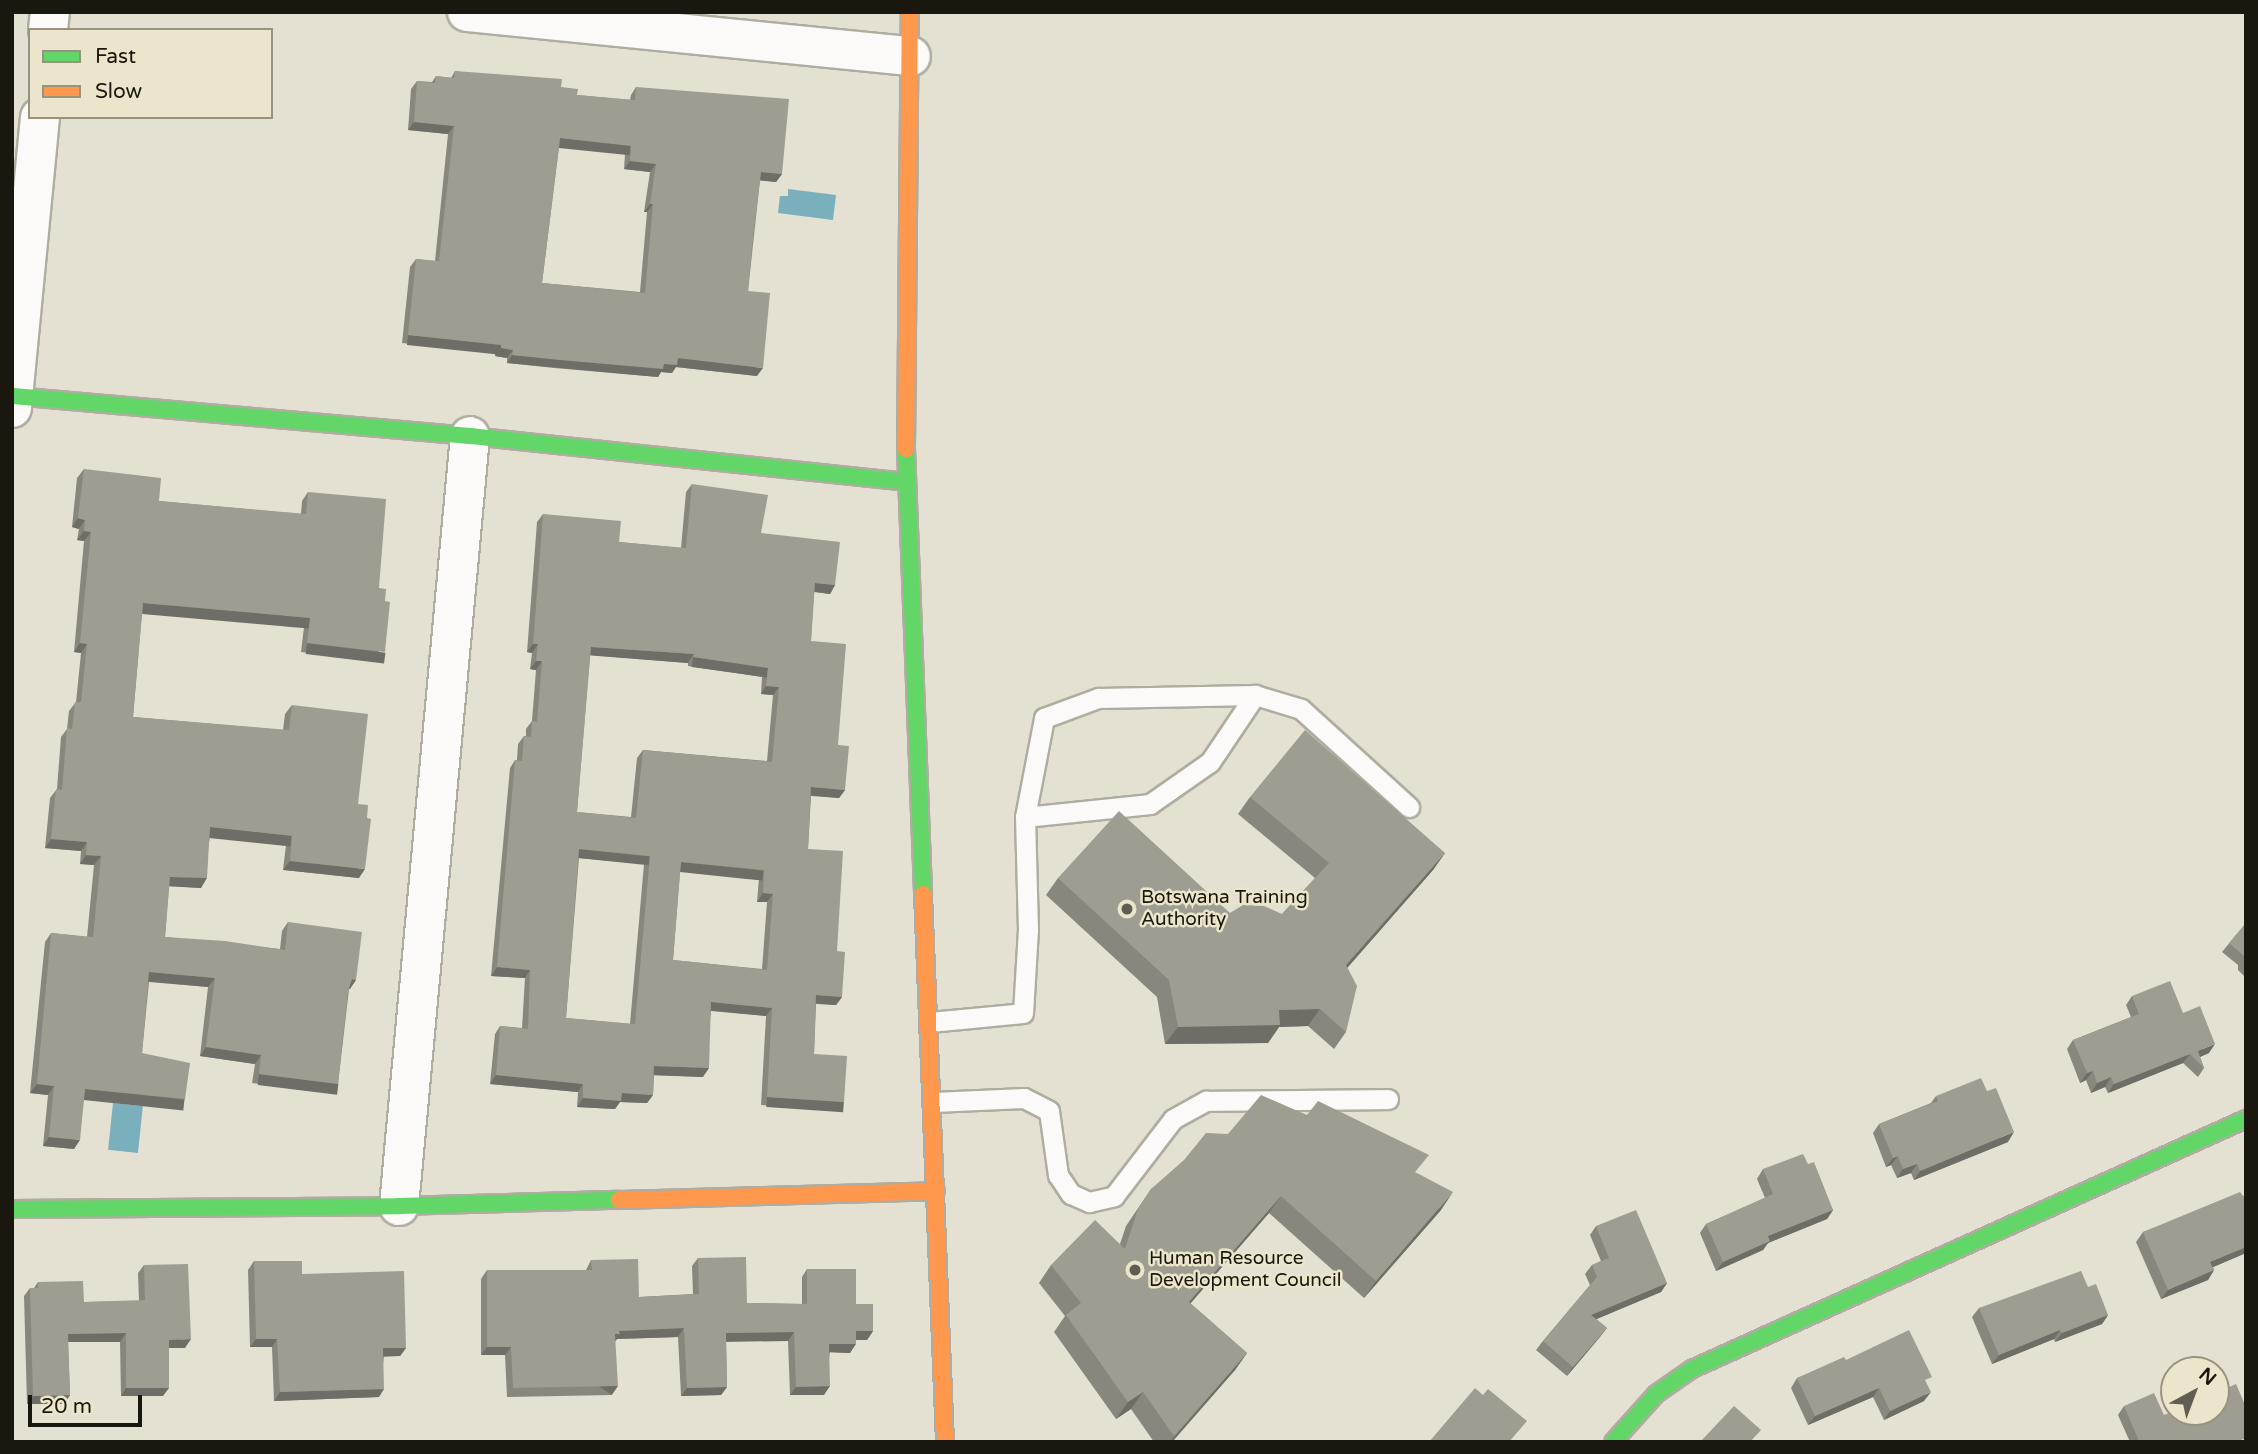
<!DOCTYPE html>
<html>
<head>
<meta charset="utf-8">
<style>
  body { margin:0 }
  #map { position:relative; width:2258px; height:1454px; overflow:hidden; background:#e4e1d2; font-family:"Varela Round",sans-serif }
  div>[style] { position:absolute }
  .water>* { inset:0; background:#7aafbc; transform-origin:0 0 }
  .roads { filter:drop-shadow(2px 0 #afada1) drop-shadow(-2px 0 #afada1) drop-shadow(0 2px #afada1) drop-shadow(0 -2px #afada1) }
  .lane>* { height:19px; margin:-9.5px; padding:0 9.5px; transform-origin:9.5px; border-radius:9.5px; background:#fbfaf8 }
  .street>* { height:38px; margin:-19px; padding:0 19px; transform-origin:19px; border-radius:19px; background:#fbfaf8 }
  .fast>* { height:16px; margin:-8px; padding:0 8px; transform-origin:8px; border-radius:8px; background:#63d668 }
  .slow>* { height:16px; margin:-8px; padding:0 8px; transform-origin:8px; border-radius:8px; background:#ff974d }
  .wall>* { inset:0; background:#89877d }
  .shaded-wall>* { inset:0; background:#6f6e66; transform-origin:0 0 }
  .building>* { inset:0; background:#9f9d91 }
  .dots>* { width:19px; height:19px; translate:-50% -50%; box-sizing:border-box; border:4px solid #ebe6cb; border-radius:50% }
  span { translate:-50% -50%; white-space:nowrap; text-align:center; line-height:1.15; -webkit-text-stroke:5px #ebe6cb; paint-order:stroke }
  .poi-label { font-size:19px; color:#19170e }
  .left { translate:0 -50%; text-align:left }
  .frame { position:absolute; inset:0; border:14px solid #19170e; pointer-events:none }
  .legend { position:absolute; left:28px; top:28px; width:245px; height:91px; box-sizing:border-box; background:#ebe6cb; border:2px solid #97937f; margin:0; padding:9px 12px; list-style:none; font-size:21px; color:#19170e }
  .legend li { display:flex; align-items:center; gap:14px; height:35px }
  .legend b { width:35px; border:2px solid #97937f }
  .north { position:absolute; left:2160px; top:1356px; width:70px; height:70px; box-sizing:border-box; background:#ebe6cb; border:2px solid #97937f; border-radius:50%; rotate:41deg; font-size:19px; font-weight:700; line-height:28px; text-align:center; color:#19170e }
  .north::after { content:''; display:block; margin:auto; width:24px; height:32px; background:#605e53; clip-path:polygon(50% 0,100% 100%,50% 72%,0 100%) }
  .scale { position:absolute; left:28px; top:1395px; width:114px; height:32px; box-sizing:border-box; border:4px solid #19170e; border-top:0; padding-left:9px; font-size:21px; line-height:24px; white-space:nowrap; color:#19170e; -webkit-text-stroke:5px #ebe6cb; paint-order:stroke }
</style>
</head>
<body>
<div id="map">
  <div class="water">
    <div style="clip-path:polygon(788px 189px,836px 195px,833px 220px,778px 213px,780px 196px,788px 196px)"></div>
    <div style="left:113px;top:1103px;width:30px;height:47px;rotate:6deg"></div>
  </div>
  <div class="roads">
    <div class="lane">
      <div style="left:1025px;top:817px;width:126px;rotate:-5.9deg"></div>
      <div style="left:1150px;top:804px;width:73px;rotate:-35deg"></div>
      <div style="left:1210px;top:762px;width:81px;rotate:-56.1deg"></div>
      <div style="left:930px;top:1022px;width:93px;rotate:-5.5deg"></div>
      <div style="left:1023px;top:1013px;width:83px;rotate:-86.6deg"></div>
      <div style="left:1028px;top:930px;width:113px;rotate:-91.5deg"></div>
      <div style="left:1025px;top:817px;width:101px;rotate:-79.1deg"></div>
      <div style="left:1044px;top:718px;width:58px;rotate:-20.3deg"></div>
      <div style="left:1098px;top:698px;width:157px;rotate:-1.1deg"></div>
      <div style="left:1255px;top:695px;width:48px;rotate:16.9deg"></div>
      <div style="left:1301px;top:709px;width:146px;rotate:42.2deg"></div>
      <div style="left:933px;top:1102px;width:91px;rotate:-2.5deg"></div>
      <div style="left:1024px;top:1098px;width:28px;rotate:27deg"></div>
      <div style="left:1049px;top:1111px;width:65px;rotate:82deg"></div>
      <div style="left:1058px;top:1175px;width:23px;rotate:56deg"></div>
      <div style="left:1071px;top:1194px;width:20px;rotate:24deg"></div>
      <div style="left:1089px;top:1202px;width:26px;rotate:-13deg"></div>
      <div style="left:1114px;top:1196px;width:97px;rotate:-52.5deg"></div>
      <div style="left:1173px;top:1119px;width:38px;rotate:-29deg"></div>
      <div style="left:1206px;top:1101px;width:182px;rotate:-0.6deg"></div>
    </div>
    <div class="street">
      <div style="left:467px;top:12px;width:446px;rotate:5.7deg"></div>
      <div style="left:48px;top:30px;width:18px;rotate:-84deg"></div>
      <div style="left:12px;top:408px;width:292px;rotate:-84.5deg"></div>
      <div style="left:399px;top:1206px;width:773px;rotate:-84.73deg"></div>
    </div>
    <div class="fast">
      <div style="left:13px;top:396px;width:459px;rotate:5deg"></div>
      <div style="left:470px;top:436px;width:438px;rotate:6deg"></div>
      <div style="left:906px;top:449px;width:445px;rotate:87.8deg"></div>
      <div style="left:12px;top:1209px;width:387px;rotate:-0.4deg"></div>
      <div style="left:399px;top:1206px;width:220px;rotate:-1.6deg"></div>
      <div style="left:1613px;top:1442px;width:64px;rotate:-48.1deg"></div>
      <div style="left:1656px;top:1394px;width:44px;rotate:-34.8deg"></div>
      <div style="left:1692px;top:1369px;width:608px;rotate:-24.29deg"></div>
    </div>
    <div class="slow">
      <div style="left:906px;top:449px;width:437px;rotate:-89.5deg"></div>
      <div style="left:923px;top:894px;width:548px;rotate:87.7deg"></div>
      <div style="left:619px;top:1200px;width:317px;rotate:-1.6deg"></div>
    </div>
  </div>
  <div class="wall">
    <div style="clip-path:polygon(evenodd,455px 71px,561px 87px,577px 95px,630px 100px,631px 95px,636px 87px,782px 174px,776px 182px,760px 180px,748px 291px,757px 376px,676px 367px,672px 373px,661px 372px,658px 377px,554px 368px,507px 363px,507px 358px,495px 356px,495px 353px,402px 343px,410px 267px,416px 259px,435px 261px,448px 134px,408px 130px,411px 89px,417px 81px,432px 82px,436px 76px,451px 78px,455px 71px,559px 147px,625px 154px,624px 169px,650px 172px,644px 212px,647px 212px,640px 292px,542px 283px,559px 147px)"></div>
    <div style="clip-path:polygon(84px 469px,159px 501px,301px 514px,302px 501px,308px 492px,379px 588px,379px 661px,301px 652px,304px 627px,142px 612px,133px 717px,283px 730px,285px 714px,292px 705px,358px 804px,359px 878px,283px 870px,286px 845px,210px 837px,201px 888px,169px 886px,165px 937px,280px 949px,282px 931px,288px 922px,356px 980px,349px 989px,338px 1084px,331px 1093px,252px 1083px,255px 1064px,200px 1056px,208px 987px,149px 982px,142px 1053px,185px 1099px,179px 1108px,84px 1098px,74px 1149px,43px 1146px,48px 1095px,30px 1093px,45px 942px,51px 933px,87px 937px,94px 865px,80px 864px,81px 851px,45px 848px,50px 798px,57px 789px,61px 737px,67px 729px,69px 711px,76px 702px,81px 653px,74px 652px,84px 541px,77px 540px,79px 529px,72px 527px,77px 478px)"></div>
    <div style="clip-path:polygon(evenodd,692px 484px,835px 585px,830px 594px,814px 592px,811px 641px,838px 745px,845px 790px,839px 798px,811px 796px,808px 849px,837px 951px,842px 997px,836px 1005px,816px 1004px,814px 1054px,844px 1102px,839px 1110px,761px 1105px,766px 1016px,711px 1011px,703px 1077px,654px 1075px,653px 1095px,647px 1103px,620px 1102px,615px 1109px,577px 1107px,578px 1092px,490px 1084px,495px 1034px,500px 1026px,522px 1028px,525px 978px,491px 976px,510px 768px,515px 760px,517px 760px,518px 744px,524px 736px,526px 736px,526px 729px,532px 721px,536px 670px,530px 669px,532px 653px,527px 652px,537px 522px,543px 514px,619px 542px,681px 548px,686px 492px,692px 484px,590px 655px,688px 663px,688px 666px,762px 677px,761px 694px,773px 695px,767px 761px,643px 750px,637px 758px,631px 817px,577px 812px,590px 655px,692px 484px,579px 858px,644px 864px,630px 1024px,566px 1018px,579px 858px,692px 484px,680px 871px,759px 878px,757px 902px,767px 902px,762px 969px,673px 960px,680px 871px)"></div>
    <div style="clip-path:polygon(1250px 797px,1445px 853px,1433px 870px,1347px 968px,1346px 1032px,1334px 1049px,1308px 1026px,1279px 1027px,1268px 1043px,1165px 1044px,1157px 997px,1046px 895px,1058px 878px,1230px 913px,1282px 914px,1315px 878px,1238px 814px)"></div>
    <div style="clip-path:polygon(2246px 923px,2246px 978px,2238px 970px,2238px 965px,2222px 952px)"></div>
    <div style="clip-path:polygon(2132px 996px,2209px 1053px,2200px 1057px,2204px 1068px,2198px 1077px,2183px 1063px,2108px 1093px,2105px 1087px,2091px 1093px,2086px 1080px,2080px 1083px,2067px 1049px,2073px 1040px,2131px 1017px,2126px 1005px)"></div>
    <div style="clip-path:polygon(1936px 1096px,2008px 1142px,1914px 1180px,1911px 1173px,1897px 1178px,1891px 1165px,1886px 1167px,1873px 1133px,1879px 1124px,1931px 1103px)"></div>
    <div style="clip-path:polygon(1307px 1115px,1416px 1173px,1441px 1210px,1364px 1298px,1269px 1213px,1190px 1303px,1247px 1353px,1235px 1370px,1172px 1442px,1154px 1442px,1131px 1409px,1116px 1419px,1054px 1332px,1065px 1316px,1039px 1283px,1051px 1265px,1120px 1244px,1126px 1226px,1151px 1189px,1228px 1134px)"></div>
    <div style="clip-path:polygon(1808px 1164px,1833px 1210px,1827px 1219px,1768px 1243px,1763px 1250px,1716px 1271px,1700px 1233px,1706px 1224px,1765px 1198px,1757px 1179px,1763px 1169px)"></div>
    <div style="clip-path:polygon(2246px 1195px,2246px 1253px,2213px 1267px,2214px 1270px,2208px 1280px,2161px 1299px,2136px 1242px,2143px 1232px)"></div>
    <div style="clip-path:polygon(1596px 1226px,1667px 1283px,1661px 1292px,1596px 1319px,1607px 1328px,1567px 1376px,1536px 1350px,1543px 1341px,1590px 1285px,1585px 1274px,1592px 1265px,1601px 1261px,1590px 1235px)"></div>
    <div style="clip-path:polygon(698px 1258px,747px 1303px,802px 1304px,802px 1277px,807px 1269px,856px 1304px,873px 1331px,867px 1340px,856px 1340px,850px 1353px,830px 1352px,824px 1395px,790px 1395px,788px 1341px,726px 1341px,727px 1387px,721px 1395px,681px 1396px,678px 1337px,617px 1339px,615px 1341px,612px 1395px,507px 1397px,505px 1355px,481px 1355px,481px 1279px,487px 1270px,586px 1270px,591px 1260px,639px 1297px,693px 1294px,692px 1266px)"></div>
    <div style="clip-path:polygon(254px 1261px,406px 1348px,400px 1356px,384px 1356px,379px 1397px,274px 1401px,272px 1347px,250px 1347px,248px 1270px)"></div>
    <div style="clip-path:polygon(144px 1265px,185px 1348px,169px 1348px,163px 1396px,121px 1396px,120px 1342px,68px 1342px,70px 1395px,64px 1404px,27px 1404px,24px 1296px,30px 1288px,34px 1288px,38px 1282px,84px 1302px,139px 1301px,138px 1273px)"></div>
    <div style="clip-path:polygon(2088px 1287px,2108px 1315px,2102px 1324px,2055px 1342px,2054px 1339px,1992px 1364px,1972px 1317px,1979px 1308px)"></div>
    <div style="clip-path:polygon(1846px 1360px,1927px 1384px,1924px 1401px,1884px 1420px,1873px 1397px,1808px 1425px,1791px 1388px,1797px 1378px)"></div>
    <div style="clip-path:polygon(2124px 1406px,2164px 1415px,2246px 1442px,2130px 1442px,2118px 1415px)"></div>
  </div>
  <div class="shaded-wall">
    <div style="clip-path:polygon(414px 122px,454px 126px,448px 134px,408px 130px)"></div>
    <div style="left:560px;top:138px;width:71px;height:10px;rotate:6deg"></div>
    <div style="clip-path:polygon(630px 161px,656px 164px,650px 172px,624px 169px)"></div>
    <div style="clip-path:polygon(761px 172px,782px 174px,776px 182px,755px 180px)"></div>
    <div style="clip-path:polygon(650px 204px,653px 204px,647px 212px,644px 212px)"></div>
    <div style="left:408px;top:335px;width:94px;height:10px;rotate:6deg"></div>
    <div style="clip-path:polygon(501px 348px,513px 350px,507px 358px,495px 356px)"></div>
    <div style="clip-path:polygon(512px 355px,664px 364px,678px 358px,763px 368px,757px 376px,676px 367px,672px 373px,661px 372px,658px 377px,507px 363px)"></div>
    <div style="clip-path:polygon(78px 518px,85px 520px,79px 529px,72px 527px)"></div>
    <div style="clip-path:polygon(84px 531px,91px 532px,84px 541px,77px 540px)"></div>
    <div style="clip-path:polygon(815px 583px,835px 585px,830px 594px,809px 591px)"></div>
    <div style="left:143px;top:603px;width:168px;height:11px;rotate:5deg"></div>
    <div style="clip-path:polygon(80px 643px,87px 644px,81px 653px,74px 652px)"></div>
    <div style="left:307px;top:643px;width:79px;height:11px;rotate:7deg"></div>
    <div style="clip-path:polygon(533px 644px,538px 644px,532px 653px,527px 652px)"></div>
    <div style="clip-path:polygon(591px 647px,694px 654px,688px 663px,585px 655px)"></div>
    <div style="left:693px;top:657px;width:76px;height:10px;rotate:8deg"></div>
    <div style="clip-path:polygon(536px 661px,542px 661px,536px 670px,530px 669px)"></div>
    <div style="clip-path:polygon(766px 686px,779px 687px,773px 695px,761px 694px)"></div>
    <div style="clip-path:polygon(811px 787px,845px 790px,839px 798px,806px 795px)"></div>
    <div style="left:210px;top:827px;width:82px;height:11px;rotate:6deg"></div>
    <div style="clip-path:polygon(51px 839px,87px 842px,81px 851px,45px 848px)"></div>
    <div style="left:579px;top:849px;width:71px;height:9px;rotate:6deg"></div>
    <div style="clip-path:polygon(1445px 853px,1433px 870px,1334px 983px,1346px 965px)"></div>
    <div style="clip-path:polygon(86px 855px,101px 856px,94px 865px,80px 864px)"></div>
    <div style="clip-path:polygon(290px 861px,365px 869px,359px 878px,283px 870px)"></div>
    <div style="left:681px;top:862px;width:83px;height:10px;rotate:6deg"></div>
    <div style="clip-path:polygon(170px 877px,207px 878px,201px 888px,164px 886px)"></div>
    <div style="clip-path:polygon(763px 893px,773px 894px,767px 902px,757px 902px)"></div>
    <div style="clip-path:polygon(497px 967px,530px 970px,525px 978px,491px 976px)"></div>
    <div style="clip-path:polygon(149px 972px,215px 978px,208px 987px,143px 981px)"></div>
    <div style="clip-path:polygon(352px 979px,356px 980px,350px 989px,345px 988px)"></div>
    <div style="clip-path:polygon(816px 995px,842px 997px,836px 1005px,810px 1003px)"></div>
    <div style="clip-path:polygon(711px 1002px,772px 1008px,766px 1016px,705px 1010px)"></div>
    <div style="clip-path:polygon(1320px 1009px,1308px 1026px,1279px 1027px,1268px 1043px,1165px 1044px,1178px 1027px,1279px 1010px)"></div>
    <div style="clip-path:polygon(2215px 1044px,2209px 1053px,2195px 1059px,2198px 1051px)"></div>
    <div style="clip-path:polygon(206px 1047px,261px 1055px,255px 1064px,200px 1056px)"></div>
    <div style="clip-path:polygon(2190px 1054px,2183px 1063px,2108px 1093px,2114px 1084px)"></div>
    <div style="clip-path:polygon(654px 1066px,709px 1068px,703px 1077px,649px 1075px)"></div>
    <div style="clip-path:polygon(2093px 1071px,2086px 1080px,2080px 1083px,2087px 1073px)"></div>
    <div style="left:259px;top:1074px;width:80px;height:11px;rotate:7deg"></div>
    <div style="clip-path:polygon(496px 1075px,583px 1084px,578px 1092px,490px 1084px)"></div>
    <div style="clip-path:polygon(2111px 1077px,2105px 1087px,2091px 1093px,2097px 1083px)"></div>
    <div style="clip-path:polygon(37px 1084px,54px 1086px,48px 1095px,30px 1093px)"></div>
    <div style="left:85px;top:1089px;width:100px;height:11px;rotate:6deg"></div>
    <div style="clip-path:polygon(622px 1093px,653px 1095px,647px 1103px,620px 1102px,615px 1109px,577px 1107px,583px 1098px)"></div>
    <div style="left:767px;top:1097px;width:77px;height:10px;rotate:4deg"></div>
    <div style="clip-path:polygon(2014px 1132px,2008px 1142px,1914px 1180px,1920px 1171px)"></div>
    <div style="clip-path:polygon(49px 1137px,80px 1140px,74px 1149px,43px 1146px)"></div>
    <div style="clip-path:polygon(1898px 1156px,1891px 1165px,1886px 1167px,1893px 1158px)"></div>
    <div style="clip-path:polygon(1917px 1164px,1911px 1173px,1897px 1178px,1903px 1169px)"></div>
    <div style="clip-path:polygon(1453px 1192px,1441px 1210px,1364px 1298px,1376px 1281px)"></div>
    <div style="clip-path:polygon(1281px 1196px,1269px 1213px,1177px 1319px,1189px 1302px)"></div>
    <div style="clip-path:polygon(1833px 1210px,1827px 1219px,1768px 1243px,1763px 1250px,1716px 1271px,1723px 1262px,1768px 1236px)"></div>
    <div style="clip-path:polygon(2246px 1247px,2246px 1253px,2204px 1271px,2210px 1262px)"></div>
    <div style="clip-path:polygon(2214px 1270px,2208px 1280px,2161px 1299px,2168px 1290px)"></div>
    <div style="clip-path:polygon(1667px 1283px,1661px 1292px,1585px 1324px,1591px 1315px)"></div>
    <div style="clip-path:polygon(2108px 1315px,2102px 1324px,2055px 1342px,2062px 1333px)"></div>
    <div style="clip-path:polygon(684px 1328px,678px 1337px,617px 1339px,614px 1343px,615px 1334px,619px 1331px)"></div>
    <div style="clip-path:polygon(1607px 1328px,1600px 1337px,1567px 1376px,1573px 1367px)"></div>
    <div style="clip-path:polygon(2060px 1330px,2054px 1339px,1992px 1364px,1999px 1355px)"></div>
    <div style="clip-path:polygon(856px 1331px,873px 1331px,867px 1340px,850px 1340px)"></div>
    <div style="clip-path:polygon(794px 1332px,788px 1341px,720px 1342px,726px 1333px)"></div>
    <div style="clip-path:polygon(126px 1333px,120px 1342px,62px 1342px,68px 1334px)"></div>
    <div style="clip-path:polygon(191px 1339px,185px 1348px,164px 1348px,169px 1340px)"></div>
    <div style="clip-path:polygon(256px 1339px,277px 1339px,272px 1347px,250px 1347px)"></div>
    <div style="clip-path:polygon(829px 1344px,856px 1344px,850px 1353px,823px 1352px)"></div>
    <div style="clip-path:polygon(487px 1347px,511px 1347px,505px 1355px,481px 1355px)"></div>
    <div style="clip-path:polygon(383px 1348px,406px 1348px,400px 1356px,377px 1357px)"></div>
    <div style="clip-path:polygon(1247px 1353px,1235px 1370px,1172px 1442px,1170px 1442px)"></div>
    <div style="left:618px;top:1386px;width:11px;height:105px;rotate:124deg"></div>
    <div style="clip-path:polygon(830px 1386px,824px 1395px,790px 1395px,796px 1387px)"></div>
    <div style="clip-path:polygon(727px 1387px,721px 1395px,681px 1396px,687px 1388px)"></div>
    <div style="clip-path:polygon(126px 1388px,169px 1388px,163px 1396px,121px 1396px)"></div>
    <div style="clip-path:polygon(1879px 1388px,1873px 1397px,1808px 1425px,1815px 1416px)"></div>
    <div style="clip-path:polygon(384px 1389px,379px 1397px,274px 1401px,280px 1392px)"></div>
    <div style="clip-path:polygon(1143px 1392px,1131px 1409px,1116px 1419px,1128px 1402px)"></div>
    <div style="clip-path:polygon(1931px 1392px,1924px 1401px,1884px 1420px,1890px 1411px)"></div>
    <div style="clip-path:polygon(70px 1395px,64px 1404px,27px 1404px,33px 1396px)"></div>
  </div>
  <div class="building">
    <div style="clip-path:polygon(evenodd,455px 71px,562px 79px,561px 87px,578px 89px,577px 95px,635px 100px,636px 87px,789px 99px,782px 174px,761px 172px,752px 247px,748px 291px,770px 293px,763px 368px,678px 358px,677px 365px,664px 364px,663px 369px,560px 360px,512px 355px,513px 350px,501px 348px,501px 345px,408px 335px,416px 259px,439px 261px,454px 126px,414px 122px,417px 81px,435px 83px,436px 76px,454px 78px,455px 71px,560px 138px,631px 146px,630px 161px,656px 164px,650px 204px,653px 204px,645px 293px,542px 283px,560px 138px)"></div>
    <div style="clip-path:polygon(84px 469px,161px 478px,159px 501px,306px 514px,308px 492px,386px 499px,379px 588px,386px 589px,385px 601px,390px 602px,385px 652px,307px 643px,310px 618px,143px 603px,133px 717px,289px 730px,292px 705px,368px 714px,358px 804px,368px 805px,367px 818px,371px 819px,365px 869px,290px 861px,292px 836px,210px 827px,207px 878px,170px 877px,165px 937px,225px 941px,285px 950px,288px 922px,362px 932px,356px 980px,352px 979px,348px 991px,338px 1084px,259px 1074px,261px 1055px,206px 1047px,215px 978px,149px 972px,142px 1053px,190px 1063px,185px 1099px,85px 1089px,80px 1140px,49px 1137px,54px 1086px,37px 1084px,51px 933px,93px 937px,101px 856px,86px 855px,87px 842px,51px 839px,56px 789px,62px 790px,67px 728px,72px 729px,75px 702px,81px 702px,87px 644px,80px 643px,91px 532px,84px 531px,85px 520px,78px 518px)"></div>
    <div style="clip-path:polygon(evenodd,692px 484px,768px 495px,761px 533px,840px 542px,835px 585px,815px 583px,811px 641px,846px 644px,838px 745px,849px 746px,845px 790px,811px 787px,808px 849px,843px 851px,837px 951px,845px 952px,842px 997px,816px 995px,814px 1054px,847px 1056px,844px 1102px,767px 1097px,772px 1008px,711px 1002px,709px 1068px,654px 1066px,653px 1095px,622px 1093px,621px 1101px,583px 1098px,583px 1084px,496px 1075px,500px 1026px,528px 1029px,530px 970px,497px 967px,515px 760px,522px 761px,524px 736px,531px 737px,532px 721px,537px 722px,542px 661px,536px 661px,538px 644px,533px 644px,543px 514px,621px 521px,619px 542px,686px 548px,692px 484px,591px 647px,694px 654px,693px 657px,768px 668px,766px 686px,779px 687px,772px 762px,643px 750px,636px 818px,577px 812px,591px 647px,692px 484px,579px 849px,650px 856px,635px 1024px,566px 1018px,579px 849px,692px 484px,681px 862px,764px 870px,763px 893px,773px 894px,767px 970px,673px 960px,681px 862px)"></div>
    <div style="clip-path:polygon(1305px 730px,1445px 853px,1346px 965px,1357px 986px,1346px 1032px,1320px 1009px,1279px 1010px,1280px 1025px,1178px 1027px,1169px 980px,1058px 878px,1119px 811px,1230px 913px,1243px 905px,1264px 906px,1282px 914px,1329px 863px,1250px 797px)"></div>
    <div style="clip-path:polygon(2246px 923px,2246px 963px,2244px 961px,2244px 956px,2229px 943px)"></div>
    <div style="clip-path:polygon(2170px 981px,2183px 1013px,2200px 1006px,2215px 1044px,2198px 1051px,2204px 1068px,2190px 1054px,2114px 1084px,2111px 1077px,2097px 1083px,2093px 1071px,2087px 1073px,2073px 1040px,2139px 1014px,2132px 996px)"></div>
    <div style="clip-path:polygon(1981px 1078px,1987px 1091px,1996px 1088px,2014px 1132px,1920px 1171px,1917px 1164px,1903px 1169px,1898px 1156px,1893px 1158px,1879px 1124px,1938px 1101px,1936px 1096px)"></div>
    <div style="clip-path:polygon(1261px 1095px,1307px 1115px,1318px 1101px,1429px 1155px,1415px 1172px,1453px 1192px,1376px 1281px,1281px 1196px,1189px 1302px,1247px 1353px,1174px 1436px,1143px 1392px,1128px 1402px,1066px 1315px,1081px 1303px,1051px 1265px,1095px 1220px,1125px 1249px,1138px 1209px,1151px 1189px,1184px 1160px,1206px 1133px,1228px 1134px)"></div>
    <div style="clip-path:polygon(1803px 1154px,1808px 1164px,1814px 1162px,1833px 1210px,1768px 1236px,1770px 1241px,1723px 1262px,1706px 1224px,1773px 1194px,1763px 1169px)"></div>
    <div style="clip-path:polygon(2240px 1192px,2243px 1196px,2246px 1195px,2246px 1247px,2210px 1262px,2214px 1270px,2168px 1290px,2143px 1232px)"></div>
    <div style="clip-path:polygon(1636px 1210px,1667px 1283px,1591px 1315px,1607px 1328px,1573px 1367px,1543px 1341px,1597px 1277px,1592px 1265px,1609px 1258px,1596px 1226px)"></div>
    <div style="clip-path:polygon(746px 1257px,747px 1303px,807px 1304px,807px 1269px,856px 1269px,856px 1304px,873px 1304px,873px 1331px,856px 1331px,856px 1344px,829px 1344px,830px 1386px,796px 1387px,794px 1332px,726px 1333px,727px 1387px,687px 1388px,684px 1328px,619px 1331px,620px 1334px,615px 1334px,618px 1386px,513px 1388px,511px 1347px,487px 1347px,487px 1270px,592px 1270px,591px 1260px,638px 1259px,639px 1297px,699px 1294px,698px 1258px)"></div>
    <div style="clip-path:polygon(254px 1261px,302px 1261px,302px 1274px,404px 1271px,406px 1348px,383px 1348px,384px 1389px,280px 1392px,277px 1339px,256px 1339px)"></div>
    <div style="clip-path:polygon(188px 1264px,191px 1339px,169px 1340px,169px 1388px,126px 1388px,126px 1333px,68px 1334px,70px 1395px,33px 1396px,30px 1288px,38px 1288px,38px 1282px,83px 1281px,84px 1302px,145px 1300px,144px 1265px)"></div>
    <div style="clip-path:polygon(2081px 1271px,2088px 1287px,2096px 1284px,2108px 1315px,2062px 1333px,2060px 1330px,1999px 1355px,1979px 1308px)"></div>
    <div style="clip-path:polygon(1909px 1330px,1932px 1377px,1925px 1380px,1931px 1392px,1890px 1411px,1879px 1388px,1815px 1416px,1797px 1378px,1844px 1357px,1846px 1360px)"></div>
    <div style="clip-path:polygon(2236px 1384px,2246px 1407px,2246px 1438px,2241px 1440px,2241px 1442px,2137px 1442px,2139px 1441px,2124px 1406px,2154px 1393px,2164px 1415px,2174px 1411px,2174px 1412px,2216px 1412px,2216px 1393px)"></div>
    <div style="clip-path:polygon(1475px 1388px,1483px 1395px,1488px 1389px,1527px 1421px,1509px 1442px,1429px 1442px)"></div>
    <div style="clip-path:polygon(1734px 1406px,1761px 1430px,1750px 1442px,1700px 1442px)"></div>
  </div>
  <div class="dots">
    <div style="left:1127px;top:909px;background:#605e53"></div>
    <div style="left:1135px;top:1270px;background:#605e53"></div>
  </div>
  <div class="poi-label">
    <span class="left" style="left:1141px;top:909px">Botswana Training<br>Authority</span>
    <span class="left" style="left:1149px;top:1270px">Human Resource<br>Development Council</span>
  </div>
  <div class="frame"></div>
  <ul class="legend">
  <li><b style="height:9px;background:#63d668"></b>Fast</li>
  <li><b style="height:9px;background:#ff974d"></b>Slow</li>
  </ul>
  <div class="north">N</div>
  <div class="scale">20 m</div>
</div>
</body>
</html>
